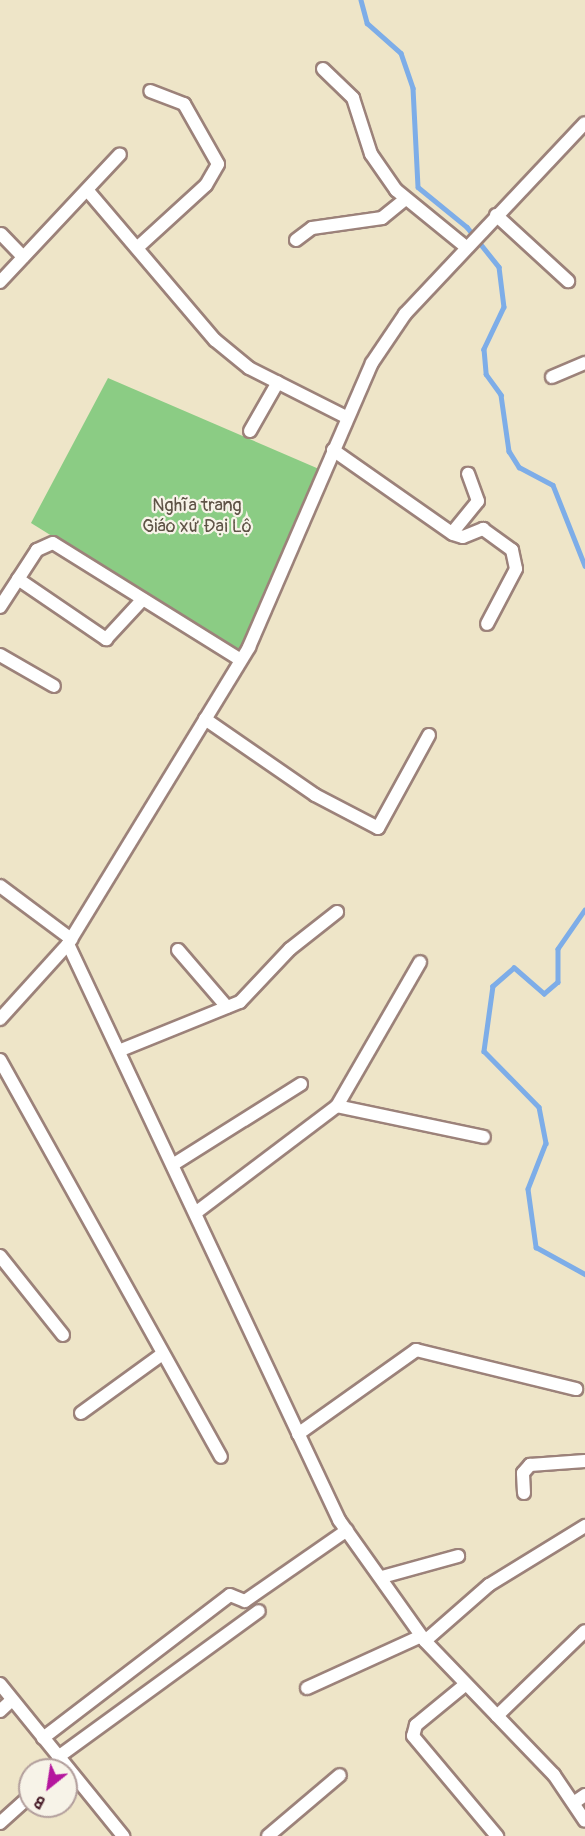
<!DOCTYPE html>
<html>
<head>
<meta charset="utf-8">
<style>
  body { margin:0 }
  #map { position:relative; width:585px; height:1836px; overflow:hidden; background:#eee5c8; font-family:Pangolin,sans-serif }
  div>[style] { position:absolute }
  .green>* { inset:0; background:#8bcc84 }
  .stream>* { height:4.5px; margin:-2.25px; padding:0 2.25px; transform-origin:2.25px; border-radius:2.25px; background:#7dade8 }
  .roads { filter:drop-shadow(2px 0 #9c827a) drop-shadow(-2px 0 #9c827a) drop-shadow(0 2px #9c827a) drop-shadow(0 -2px #9c827a) }
  .street>* { height:12px; margin:-6px; padding:0 6px; transform-origin:6px; border-radius:6px; background:#fff }
  span { translate:-50% -50%; white-space:nowrap; text-align:center; line-height:1.15; -webkit-text-stroke:4.5px #f7f3e8; paint-order:stroke }
  .park-label { font-size:18px; color:#5e5346 }
  .north { position:absolute; left:18px; top:1758px; width:60px; height:60px; box-sizing:border-box; background:#f7f3e8; border:2px solid #b29e9c; border-radius:50%; rotate:210deg; font-size:16px; font-weight:700; line-height:24px; text-align:center; color:#4a1f2b }
  .north::after { content:''; display:block; margin:auto; width:21px; height:27px; background:#b5179e; clip-path:polygon(50% 0,100% 100%,50% 72%,0 100%) }
</style>
</head>
<body>
<div id="map">
  <div class="green">
    <div style="clip-path:polygon(108px 378px,319px 469px,240px 653px,31px 523px)"></div>
  </div>
  <div class="stream">
    <div style="left:361px;top:0;width:24px;rotate:75deg"></div>
    <div style="left:367px;top:23px;width:45px;rotate:41.4deg"></div>
    <div style="left:401px;top:53px;width:37px;rotate:71deg"></div>
    <div style="left:413px;top:88px;width:99px;rotate:87.1deg"></div>
    <div style="left:418px;top:187px;width:63px;rotate:39.2deg"></div>
    <div style="left:467px;top:227px;width:51px;rotate:51.3deg"></div>
    <div style="left:499px;top:267px;width:40px;rotate:82.9deg"></div>
    <div style="left:504px;top:307px;width:47px;rotate:115.5deg"></div>
    <div style="left:484px;top:349px;width:25px;rotate:85deg"></div>
    <div style="left:486px;top:374px;width:26px;rotate:54deg"></div>
    <div style="left:501px;top:395px;width:57px;rotate:81.9deg"></div>
    <div style="left:509px;top:451px;width:19px;rotate:58deg"></div>
    <div style="left:519px;top:467px;width:38px;rotate:28deg"></div>
    <div style="left:553px;top:485px;width:87px;rotate:68.4deg"></div>
    <div style="left:585px;top:910px;width:47px;rotate:124.7deg"></div>
    <div style="left:558px;top:949px;width:33px;rotate:90deg"></div>
    <div style="left:558px;top:982px;width:18px;rotate:139deg"></div>
    <div style="left:544px;top:994px;width:40px;rotate:-139deg"></div>
    <div style="left:514px;top:968px;width:28px;rotate:139deg"></div>
    <div style="left:493px;top:986px;width:66px;rotate:97.9deg"></div>
    <div style="left:484px;top:1051px;width:78px;rotate:45.5deg"></div>
    <div style="left:539px;top:1107px;width:37px;rotate:79deg"></div>
    <div style="left:546px;top:1143px;width:49px;rotate:111.4deg"></div>
    <div style="left:528px;top:1189px;width:59px;rotate:82.1deg"></div>
    <div style="left:536px;top:1247px;width:56px;rotate:28.9deg"></div>
  </div>
  <div class="roads">
    <div class="street">
      <div style="left:323px;top:69px;width:42px;rotate:44deg"></div>
      <div style="left:353px;top:98px;width:59px;rotate:72.2deg"></div>
      <div style="left:371px;top:154px;width:44px;rotate:55.2deg"></div>
      <div style="left:396px;top:190px;width:90px;rotate:39.2deg"></div>
      <div style="left:88px;top:191px;width:196px;rotate:49.6deg"></div>
      <div style="left:215px;top:340px;width:44px;rotate:39.5deg"></div>
      <div style="left:249px;top:368px;width:109px;rotate:26.8deg"></div>
      <div style="left:496px;top:215px;width:98px;rotate:42.5deg"></div>
      <div style="left:1px;top:234px;width:32px;rotate:46deg"></div>
      <div style="left:296px;top:240px;width:20px;rotate:-37deg"></div>
      <div style="left:312px;top:228px;width:71px;rotate:-8.1deg"></div>
      <div style="left:382px;top:218px;width:28px;rotate:-39deg"></div>
      <div style="left:137px;top:248px;width:93px;rotate:-42.4deg"></div>
      <div style="left:206px;top:185px;width:24px;rotate:-60deg"></div>
      <div style="left:218px;top:164px;width:69px;rotate:-119.5deg"></div>
      <div style="left:184px;top:104px;width:36px;rotate:-159deg"></div>
      <div style="left:0;top:282px;width:175px;rotate:-46.8deg"></div>
      <div style="left:552px;top:377px;width:36px;rotate:-23deg"></div>
      <div style="left:250px;top:431px;width:56px;rotate:-60.3deg"></div>
      <div style="left:333px;top:450px;width:146px;rotate:35deg"></div>
      <div style="left:453px;top:534px;width:10px;rotate:17deg"></div>
      <div style="left:463px;top:537px;width:22px;rotate:-22deg"></div>
      <div style="left:483px;top:529px;width:36px;rotate:36deg"></div>
      <div style="left:512px;top:550px;width:19px;rotate:78deg"></div>
      <div style="left:516px;top:569px;width:62px;rotate:117.8deg"></div>
      <div style="left:452px;top:533px;width:41px;rotate:-50.9deg"></div>
      <div style="left:478px;top:501px;width:29px;rotate:-110deg"></div>
      <div style="left:18px;top:579px;width:107px;rotate:34.3deg"></div>
      <div style="left:106px;top:639px;width:54px;rotate:-47.2deg"></div>
      <div style="left:0;top:607px;width:68px;rotate:-57deg"></div>
      <div style="left:37px;top:550px;width:17px;rotate:-24deg"></div>
      <div style="left:53px;top:543px;width:221px;rotate:31.9deg"></div>
      <div style="left:0;top:655px;width:62px;rotate:29.9deg"></div>
      <div style="left:205px;top:719px;width:134px;rotate:34.6deg"></div>
      <div style="left:315px;top:795px;width:71px;rotate:27.6deg"></div>
      <div style="left:378px;top:828px;width:106px;rotate:-61.3deg"></div>
      <div style="left:0;top:886px;width:89px;rotate:36.7deg"></div>
      <div style="left:68px;top:944px;width:637px;rotate:64.8deg"></div>
      <div style="left:339px;top:1520px;width:148px;rotate:54.6deg"></div>
      <div style="left:425px;top:1641px;width:186px;rotate:46.1deg"></div>
      <div style="left:554px;top:1775px;width:55px;rotate:56deg"></div>
      <div style="left:178px;top:950px;width:75px;rotate:49.3deg"></div>
      <div style="left:0;top:1019px;width:101px;rotate:-47.8deg"></div>
      <div style="left:68px;top:944px;width:348px;rotate:-58.6deg"></div>
      <div style="left:249px;top:647px;width:309px;rotate:-66.6deg"></div>
      <div style="left:372px;top:363px;width:59px;rotate:-56deg"></div>
      <div style="left:405px;top:314px;width:262px;rotate:-46.7deg"></div>
      <div style="left:121px;top:1050px;width:128px;rotate:-22deg"></div>
      <div style="left:240px;top:1002px;width:73px;rotate:-46.7deg"></div>
      <div style="left:290px;top:949px;width:60px;rotate:-38.2deg"></div>
      <div style="left:0;top:1060px;width:454px;rotate:60.9deg"></div>
      <div style="left:337px;top:1106px;width:150px;rotate:11.9deg"></div>
      <div style="left:174px;top:1164px;width:150px;rotate:-32.2deg"></div>
      <div style="left:198px;top:1211px;width:174px;rotate:-37.1deg"></div>
      <div style="left:337px;top:1106px;width:166px;rotate:-60deg"></div>
      <div style="left:0;top:1256px;width:101px;rotate:51.4deg"></div>
      <div style="left:81px;top:1413px;width:99px;rotate:-35.9deg"></div>
      <div style="left:298px;top:1434px;width:145px;rotate:-35.4deg"></div>
      <div style="left:416px;top:1350px;width:165px;rotate:13.7deg"></div>
      <div style="left:524px;top:1493px;width:20px;rotate:-93deg"></div>
      <div style="left:523px;top:1473px;width:11px;rotate:-49deg"></div>
      <div style="left:530px;top:1465px;width:55px;rotate:-4.2deg"></div>
      <div style="left:382px;top:1577px;width:79px;rotate:-15.4deg"></div>
      <div style="left:425px;top:1641px;width:85px;rotate:-41.2deg"></div>
      <div style="left:489px;top:1585px;width:113px;rotate:-31.6deg"></div>
      <div style="left:0;top:1684px;width:196px;rotate:51deg"></div>
      <div style="left:466px;top:1684px;width:65px;rotate:140.6deg"></div>
      <div style="left:416px;top:1725px;width:11px;rotate:105deg"></div>
      <div style="left:413px;top:1736px;width:131px;rotate:50deg"></div>
      <div style="left:307px;top:1688px;width:125px;rotate:-24.5deg"></div>
      <div style="left:0;top:1711px;width:16px;rotate:-43deg"></div>
      <div style="left:497px;top:1716px;width:122px;rotate:-44deg"></div>
      <div style="left:43px;top:1738px;width:235px;rotate:-37.4deg"></div>
      <div style="left:230px;top:1595px;width:16px;rotate:22deg"></div>
      <div style="left:245px;top:1601px;width:124px;rotate:-34.8deg"></div>
      <div style="left:58px;top:1757px;width:248px;rotate:-36deg"></div>
      <div style="left:575px;top:1802px;width:12px;rotate:-35deg"></div>
      <div style="left:0;top:1823px;width:40px;rotate:-42deg"></div>
      <div style="left:268px;top:1836px;width:94px;rotate:-40.3deg"></div>
    </div>
  </div>
  <div class="park-label">
    <span style="left:197px;top:517px">Nghĩa trang<br>Giáo xứ Đại Lộ</span>
  </div>
  <div class="north">B</div>
</div>
</body>
</html>
